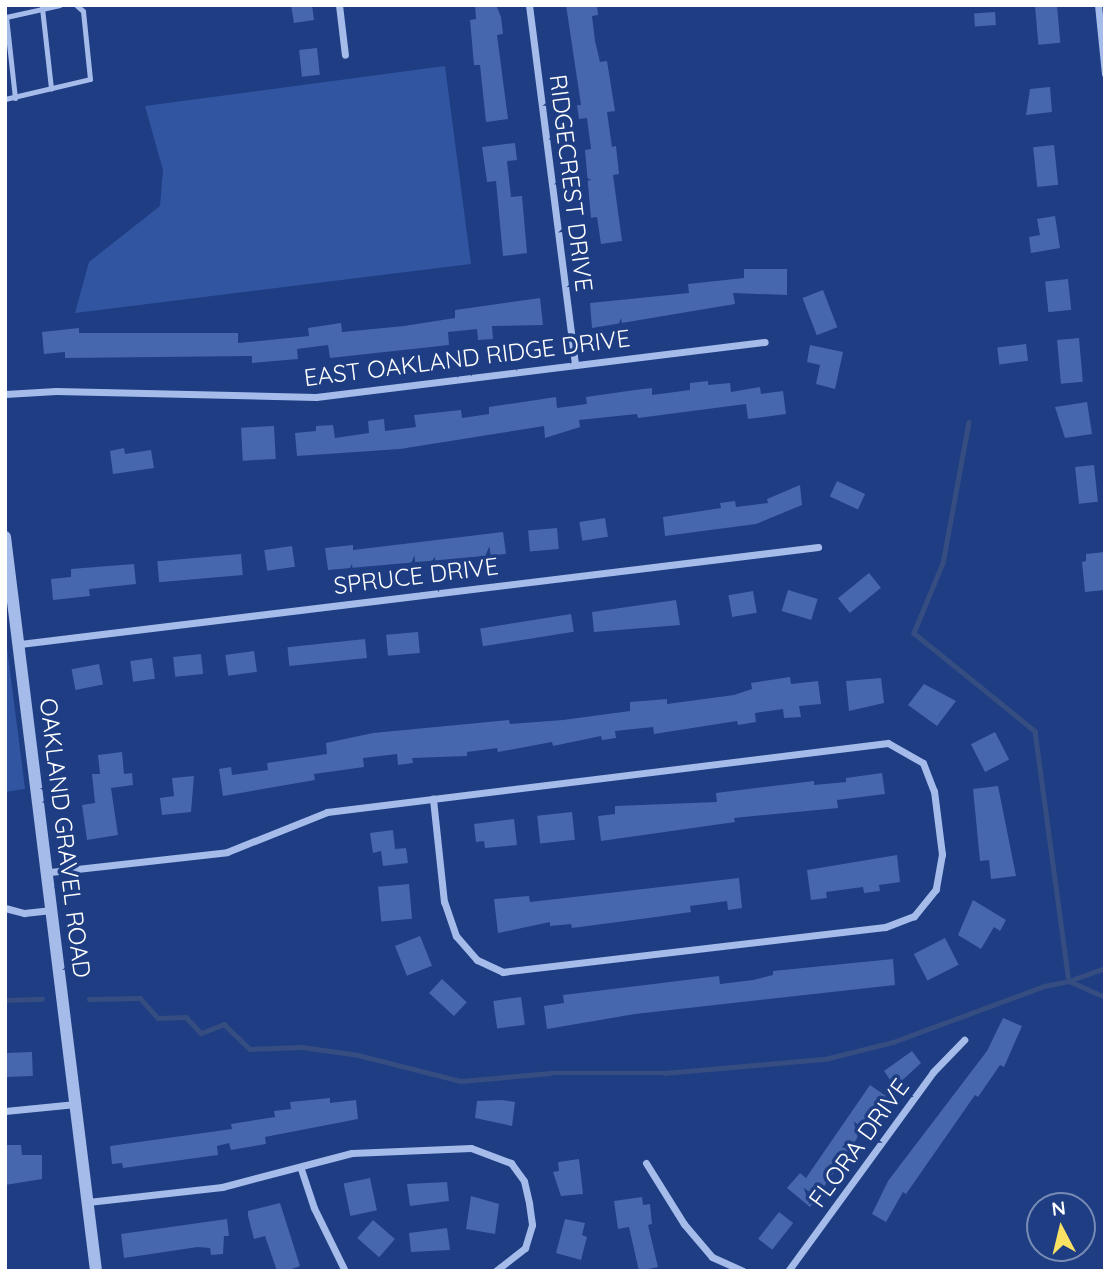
<!DOCTYPE html>
<html>
<head>
<meta charset="utf-8">
<style>
  body { margin:0 }
  #map { position:relative; width:1110px; height:1276px; overflow:hidden; background:#1e3d83; font-family:Quicksand,sans-serif }
  div>[style] { position:absolute }
  .green>* { inset:0; background:#3255a1 }
  .stream>* { height:4.5px; margin:-2.25px; padding:0 2.25px; transform-origin:2.25px; border-radius:2.25px; background:#364d81 }
  .building>* { inset:0; background:#4667ac; transform-origin:0 0 }
  .service>* { height:5px; margin:-2.5px; padding:0 2.5px; transform-origin:2.5px; border-radius:2.5px; background:#a5bbea }
  .minor>* { height:7px; margin:-3.5px; padding:0 3.5px; transform-origin:3.5px; border-radius:3.5px; background:#a5bbea }
  .tertiary>* { height:12px; margin:-6px; padding:0 6px; transform-origin:6px; border-radius:6px; background:#a5bbea }
  span { translate:-50% -50%; white-space:nowrap; text-align:center; line-height:1.15; -webkit-text-stroke:7px #1e3d83; paint-order:stroke }
  .street-label { font-size:24px; color:#fff }
  .frame { position:absolute; inset:0; border:7px solid #fff; pointer-events:none }
  .north { position:absolute; left:1026px; top:1192px; width:70px; height:70px; box-sizing:border-box; background:#1e3d83; border:2px solid #788bb5; border-radius:50%; rotate:353deg; font-size:19px; font-weight:700; line-height:28px; text-align:center; color:#fff }
  .north::after { content:''; display:block; margin:auto; width:24px; height:32px; background:#f9e164; clip-path:polygon(50% 0,100% 100%,50% 72%,0 100%) }
</style>
</head>
<body>
<div id="map">
  <div class="green">
    <div style="clip-path:polygon(445px 66px,471px 264px,75px 313px,89px 262px,160px 206px,163px 170px,145px 106px)"></div>
    <div style="clip-path:polygon(5px 632px,25px 789px,5px 792px)"></div>
  </div>
  <div class="stream">
    <div style="left:969px;top:422px;width:143px;rotate:100.4deg"></div>
    <div style="left:943px;top:563px;width:76px;rotate:112.5deg"></div>
    <div style="left:914px;top:633px;width:156px;rotate:39deg"></div>
    <div style="left:1035px;top:731px;width:252px;rotate:82.3deg"></div>
    <div style="left:1069px;top:981px;width:38px;rotate:-20deg"></div>
    <div style="left:89px;top:999px;width:51px;rotate:-1.1deg"></div>
    <div style="left:140px;top:998px;width:27px;rotate:48deg"></div>
    <div style="left:158px;top:1018px;width:28px;rotate:-2deg"></div>
    <div style="left:186px;top:1017px;width:22px;rotate:47deg"></div>
    <div style="left:201px;top:1033px;width:25px;rotate:-21deg"></div>
    <div style="left:224px;top:1024px;width:36px;rotate:44deg"></div>
    <div style="left:250px;top:1049px;width:52px;rotate:-2.2deg"></div>
    <div style="left:302px;top:1047px;width:57px;rotate:8.1deg"></div>
    <div style="left:358px;top:1055px;width:106px;rotate:14.2deg"></div>
    <div style="left:461px;top:1081px;width:90px;rotate:-5.1deg"></div>
    <div style="left:551px;top:1073px;width:113px"></div>
    <div style="left:664px;top:1073px;width:162px;rotate:-5deg"></div>
    <div style="left:825px;top:1059px;width:70px;rotate:-14deg"></div>
    <div style="left:893px;top:1042px;width:161px;rotate:-20.3deg"></div>
    <div style="left:1044px;top:986px;width:25px;rotate:-11deg"></div>
    <div style="left:1069px;top:981px;width:39px;rotate:24deg"></div>
    <div style="left:5px;top:1000px;width:37px;rotate:-2deg"></div>
  </div>
  <div class="building">
    <div style="clip-path:polygon(291px 5px,312px 5px,314px 20px,294px 23px)"></div>
    <div style="clip-path:polygon(475px 5px,496px 5px,501px 17px,503px 34px,497px 35px,508px 119px,486px 122px,480px 65px,474px 65px,470px 20px,476px 19px)"></div>
    <div style="clip-path:polygon(566px 5px,597px 5px,598px 15px,592px 16px,595px 41px,600px 62px,607px 61px,615px 111px,607px 112px,612px 147px,616px 146px,619px 174px,613px 175px,622px 241px,601px 244px,597px 217px,591px 218px,585px 150px,591px 149px,587px 118px,579px 119px,577px 105px,581px 105px)"></div>
    <div style="left:1057px;top:5px;width:38px;height:22px;rotate:85deg"></div>
    <div style="left:995px;top:12px;width:13px;height:21px;rotate:86deg"></div>
    <div style="left:317px;top:48px;width:27px;height:18px;rotate:84deg"></div>
    <div style="clip-path:polygon(1050px 87px,1052px 112px,1026px 115px,1030px 89px)"></div>
    <div style="clip-path:polygon(515px 143px,517px 160px,507px 161px,511px 197px,522px 196px,527px 253px,503px 256px,496px 181px,487px 182px,482px 147px)"></div>
    <div style="left:1054px;top:145px;width:40px;height:21px;rotate:84deg"></div>
    <div style="clip-path:polygon(1055px 216px,1060px 248px,1031px 253px,1029px 237px,1040px 235px,1037px 219px)"></div>
    <div style="clip-path:polygon(744px 269px,787px 269px,787px 295px,733px 293px,735px 304px,592px 328px,590px 303px,689px 293px,688px 284px,744px 278px)"></div>
    <div style="left:1068px;top:279px;width:31px;height:23px;rotate:84deg"></div>
    <div style="left:823px;top:290px;width:40px;height:22px;rotate:69deg"></div>
    <div style="clip-path:polygon(540px 298px,543px 325px,492px 326px,493px 339px,478px 340px,477px 329px,448px 332px,449px 345px,330px 358px,328px 345px,297px 349px,298px 359px,252px 363px,252px 356px,65px 358px,65px 352px,44px 354px,42px 332px,79px 328px,79px 333px,238px 333px,238px 343px,309px 336px,308px 328px,341px 323px,342px 332px,404px 326px,455px 318px,455px 310px)"></div>
    <div style="left:1079px;top:338px;width:44px;height:22px;rotate:85deg"></div>
    <div style="left:1026px;top:344px;width:17px;height:29px;rotate:83deg"></div>
    <div style="clip-path:polygon(810px 345px,843px 352px,835px 389px,816px 384px,820px 365px,807px 362px)"></div>
    <div style="clip-path:polygon(708px 381px,708px 385px,730px 383px,731px 392px,760px 387px,761px 394px,783px 391px,786px 414px,748px 419px,746px 404px,638px 418px,637px 414px,579px 420px,580px 427px,545px 438px,544px 426px,400px 449px,297px 456px,295px 433px,316px 431px,316px 426px,333px 425px,335px 438px,369px 433px,368px 421px,384px 419px,385px 431px,416px 427px,414px 415px,461px 410px,462px 418px,489px 414px,489px 407px,556px 397px,557px 408px,587px 404px,586px 397px,635px 390px,652px 388px,652px 395px,690px 390px,690px 383px)"></div>
    <div style="clip-path:polygon(1087px 402px,1092px 434px,1065px 438px,1055px 407px)"></div>
    <div style="left:274px;top:426px;width:33px;height:33px;rotate:87deg"></div>
    <div style="clip-path:polygon(124px 448px,125px 454px,151px 450px,154px 468px,113px 474px,110px 451px)"></div>
    <div style="left:1094px;top:465px;width:37px;height:19px;rotate:84deg"></div>
    <div style="left:837px;top:481px;width:31px;height:17px;rotate:25deg"></div>
    <div style="clip-path:polygon(800px 485px,802px 505px,756px 524px,665px 536px,663px 517px,721px 508px,720px 503px,735px 501px,736px 507px,768px 503px,767px 499px)"></div>
    <div style="left:605px;top:518px;width:19px;height:26px;rotate:81deg"></div>
    <div style="left:557px;top:528px;width:21px;height:29px;rotate:85deg"></div>
    <div style="clip-path:polygon(503px 532px,506px 554px,328px 570px,325px 548px,353px 545px,353px 550px)"></div>
    <div style="left:292px;top:546px;width:21px;height:28px;rotate:82deg"></div>
    <div style="clip-path:polygon(1105px 552px,1105px 590px,1085px 592px,1082px 562px,1086px 561px,1086px 554px)"></div>
    <div style="left:241px;top:554px;width:21px;height:84px;rotate:85deg"></div>
    <div style="clip-path:polygon(134px 564px,136px 584px,89px 589px,90px 596px,53px 600px,51px 579px,71px 577px,71px 569px)"></div>
    <div style="left:869px;top:573px;width:19px;height:40px;rotate:51deg"></div>
    <div style="left:788px;top:590px;width:31px;height:22px;rotate:17deg"></div>
    <div style="left:753px;top:591px;width:22px;height:25px;rotate:80deg"></div>
    <div style="clip-path:polygon(676px 600px,680px 625px,594px 632px,592px 612px)"></div>
    <div style="left:571px;top:614px;width:18px;height:92px;rotate:81deg"></div>
    <div style="left:418px;top:632px;width:21px;height:32px;rotate:85deg"></div>
    <div style="left:365px;top:639px;width:19px;height:78px;rotate:84deg"></div>
    <div style="left:254px;top:651px;width:21px;height:29px;rotate:82deg"></div>
    <div style="left:201px;top:654px;width:20px;height:28px;rotate:84deg"></div>
    <div style="left:152px;top:658px;width:21px;height:22px;rotate:82deg"></div>
    <div style="left:99px;top:664px;width:21px;height:28px;rotate:79deg"></div>
    <div style="clip-path:polygon(790px 677px,791px 684px,818px 681px,821px 704px,799px 706px,801px 717px,784px 718px,783px 709px,755px 713px,756px 722px,738px 725px,737px 721px,654px 734px,653px 727px,615px 731px,616px 738px,602px 740px,601px 736px,553px 746px,552px 742px,498px 752px,497px 748px,467px 752px,467px 756px,412px 758px,413px 763px,398px 765px,397px 754px,363px 758px,364px 767px,314px 774px,315px 780px,223px 796px,219px 769px,231px 767px,232px 775px,268px 770px,267px 763px,327px 754px,326px 743px,373px 733px,509px 720px,510px 724px,563px 720px,630px 711px,630px 702px,667px 699px,667px 704px,734px 695px,752px 689px,751px 683px)"></div>
    <div style="clip-path:polygon(881px 678px,884px 703px,849px 711px,846px 681px)"></div>
    <div style="clip-path:polygon(924px 684px,956px 701px,937px 726px,908px 705px)"></div>
    <div style="left:995px;top:732px;width:31px;height:27px;rotate:63deg"></div>
    <div style="clip-path:polygon(122px 752px,124px 774px,132px 773px,133px 785px,111px 788px,118px 835px,87px 840px,82px 805px,95px 803px,92px 774px,100px 774px,98px 755px)"></div>
    <div style="clip-path:polygon(882px 773px,885px 794px,837px 800px,838px 808px,734px 818px,735px 822px,601px 841px,598px 816px,615px 814px,615px 806px,717px 802px,716px 793px,814px 781px,814px 785px,846px 782px,846px 778px)"></div>
    <div style="clip-path:polygon(194px 776px,191px 812px,162px 815px,160px 798px,174px 796px,172px 778px)"></div>
    <div style="clip-path:polygon(998px 786px,1016px 876px,991px 879px,989px 860px,980px 861px,973px 789px)"></div>
    <div style="left:572px;top:812px;width:28px;height:35px;rotate:84deg"></div>
    <div style="clip-path:polygon(514px 819px,517px 845px,485px 848px,484px 841px,476px 842px,474px 824px)"></div>
    <div style="clip-path:polygon(393px 830px,395px 849px,406px 848px,408px 863px,383px 866px,381px 851px,373px 853px,370px 833px)"></div>
    <div style="clip-path:polygon(897px 855px,900px 882px,879px 885px,880px 891px,864px 893px,863px 887px,826px 892px,827px 898px,811px 900px,807px 870px)"></div>
    <div style="clip-path:polygon(739px 878px,742px 908px,728px 910px,727px 901px,690px 906px,691px 912px,656px 917px,572px 928px,571px 924px,550px 926px,550px 922px,498px 933px,494px 899px,529px 896px,530px 902px)"></div>
    <div style="left:409px;top:884px;width:35px;height:31px;rotate:85deg"></div>
    <div style="clip-path:polygon(973px 900px,1006px 920px,1000px 931px,994px 927px,981px 949px,958px 935px)"></div>
    <div style="left:420px;top:936px;width:32px;height:27px;rotate:68deg"></div>
    <div style="left:945px;top:938px;width:30px;height:35px;rotate:63deg"></div>
    <div style="clip-path:polygon(893px 959px,895px 985px,635px 1014px,547px 1029px,544px 1006px,564px 1003px,563px 995px,719px 976px,720px 984px,753px 980px,773px 975px,773px 971px)"></div>
    <div style="left:442px;top:979px;width:34px;height:19px;rotate:43deg"></div>
    <div style="left:521px;top:997px;width:28px;height:28px;rotate:82deg"></div>
    <div style="clip-path:polygon(1003px 1018px,1022px 1026px,1004px 1067px,1000px 1065px,978px 1097px,975px 1095px,906px 1194px,903px 1192px,886px 1222px,872px 1214px,888px 1181px,987px 1051px)"></div>
    <div style="clip-path:polygon(912px 1051px,921px 1063px,895px 1087px,884px 1071px)"></div>
    <div style="left:32px;top:1052px;width:24px;height:27px;rotate:88deg"></div>
    <div style="clip-path:polygon(870px 1085px,886px 1096px,810px 1207px,787px 1188px,800px 1173px,806px 1178px)"></div>
    <div style="clip-path:polygon(330px 1098px,330px 1103px,356px 1100px,358px 1119px,265px 1137px,266px 1144px,231px 1150px,229px 1143px,217px 1146px,218px 1155px,123px 1168px,122px 1163px,112px 1164px,110px 1146px,232px 1129px,231px 1124px,275px 1117px,274px 1111px,291px 1109px,290px 1102px)"></div>
    <div style="clip-path:polygon(502px 1100px,515px 1102px,512px 1126px,475px 1118px,477px 1101px)"></div>
    <div style="clip-path:polygon(5px 1145px,21px 1145px,22px 1155px,42px 1155px,42px 1179px,5px 1185px)"></div>
    <div style="clip-path:polygon(579px 1159px,583px 1194px,561px 1196px,553px 1172px,559px 1171px,558px 1162px)"></div>
    <div style="left:370px;top:1178px;width:33px;height:27px;rotate:78deg"></div>
    <div style="clip-path:polygon(447px 1182px,449px 1201px,410px 1206px,407px 1184px)"></div>
    <div style="clip-path:polygon(471px 1196px,499px 1204px,495px 1234px,466px 1229px)"></div>
    <div style="clip-path:polygon(642px 1197px,643px 1205px,650px 1204px,652px 1224px,648px 1225px,658px 1267px,639px 1271px,629px 1227px,618px 1229px,614px 1201px)"></div>
    <div style="clip-path:polygon(280px 1203px,300px 1266px,286px 1271px,277px 1271px,265px 1236px,254px 1239px,248px 1216px,248px 1211px)"></div>
    <div style="left:779px;top:1212px;width:18px;height:34px;rotate:38deg"></div>
    <div style="clip-path:polygon(227px 1219px,229px 1236px,224px 1236px,223px 1254px,211px 1255px,210px 1248px,198px 1247px,124px 1258px,121px 1234px)"></div>
    <div style="clip-path:polygon(565px 1219px,585px 1223px,582px 1235px,587px 1237px,581px 1260px,556px 1253px)"></div>
    <div style="left:373px;top:1220px;width:29px;height:24px;rotate:41deg"></div>
    <div style="clip-path:polygon(447px 1228px,450px 1250px,411px 1252px,409px 1233px)"></div>
  </div>
  <div class="service">
    <div style="left:42px;top:8px;width:81px;rotate:83.6deg"></div>
    <div style="left:15px;top:98px;width:81px;rotate:-96.3deg"></div>
    <div style="left:6px;top:17px;width:55px;rotate:-12.5deg"></div>
    <div style="left:5px;top:99px;width:87px;rotate:-13.2deg"></div>
    <div style="left:90px;top:79px;width:68px;rotate:-95.9deg"></div>
    <div style="left:83px;top:11px;width:9px;rotate:-139deg"></div>
  </div>
  <div class="minor">
    <div style="left:339px;top:5px;width:50px;rotate:83.2deg"></div>
    <div style="left:529px;top:5px;width:363px;rotate:82.7deg"></div>
    <div style="left:1098px;top:5px;width:69px;rotate:84.2deg"></div>
    <div style="left:5px;top:394px;width:51px;rotate:-3.4deg"></div>
    <div style="left:56px;top:391px;width:260px;rotate:1.3deg"></div>
    <div style="left:316px;top:397px;width:452px;rotate:-7deg"></div>
    <div style="left:20px;top:644px;width:804px;rotate:-6.93deg"></div>
    <div style="left:50px;top:872px;width:178px;rotate:-6.4deg"></div>
    <div style="left:227px;top:852px;width:108px;rotate:-21.8deg"></div>
    <div style="left:327px;top:812px;width:565px;rotate:-7.01deg"></div>
    <div style="left:888px;top:743px;width:40px;rotate:29.7deg"></div>
    <div style="left:923px;top:763px;width:30px;rotate:69deg"></div>
    <div style="left:934px;top:791px;width:64px;rotate:82.8deg"></div>
    <div style="left:942px;top:854px;width:36px;rotate:100deg"></div>
    <div style="left:936px;top:889px;width:35px;rotate:129deg"></div>
    <div style="left:914px;top:916px;width:31px;rotate:159deg"></div>
    <div style="left:885px;top:927px;width:385px;rotate:173.3deg"></div>
    <div style="left:503px;top:972px;width:29px;rotate:-155deg"></div>
    <div style="left:477px;top:960px;width:32px;rotate:-131deg"></div>
    <div style="left:456px;top:936px;width:36px;rotate:-109deg"></div>
    <div style="left:444px;top:902px;width:104px;rotate:-96.1deg"></div>
    <div style="left:5px;top:908px;width:20px;rotate:15deg"></div>
    <div style="left:24px;top:913px;width:28px;rotate:-6deg"></div>
    <div style="left:5px;top:1111px;width:71px;rotate:-5.6deg"></div>
    <div style="left:646px;top:1163px;width:72px;rotate:58.1deg"></div>
    <div style="left:684px;top:1224px;width:43px;rotate:49.7deg"></div>
    <div style="left:712px;top:1257px;width:34px;rotate:24deg"></div>
    <div style="left:301px;top:1169px;width:41px;rotate:71.6deg"></div>
    <div style="left:314px;top:1208px;width:70px;rotate:63.8deg"></div>
    <div style="left:88px;top:1202px;width:135px;rotate:-6.4deg"></div>
    <div style="left:222px;top:1187px;width:134px;rotate:-14.7deg"></div>
    <div style="left:352px;top:1153px;width:119px;rotate:-2.4deg"></div>
    <div style="left:471px;top:1148px;width:43px;rotate:20.6deg"></div>
    <div style="left:511px;top:1163px;width:22px;rotate:54deg"></div>
    <div style="left:524px;top:1181px;width:23px;rotate:77deg"></div>
    <div style="left:529px;top:1203px;width:22px;rotate:82deg"></div>
    <div style="left:532px;top:1225px;width:24px;rotate:107deg"></div>
    <div style="left:525px;top:1248px;width:37px;rotate:142deg"></div>
    <div style="left:788px;top:1271px;width:246px;rotate:-53.9deg"></div>
    <div style="left:933px;top:1072px;width:45px;rotate:-45.9deg"></div>
  </div>
  <div class="tertiary">
    <div style="left:5px;top:537px;width:740px;rotate:82.93deg"></div>
  </div>
  <div class="street-label">
    <span style="left:571px;top:183px;rotate:83deg">RIDGECREST DRIVE</span>
    <span style="left:467px;top:358px;rotate:-7deg">EAST OAKLAND RIDGE DRIVE</span>
    <span style="left:416px;top:576px;rotate:-7deg">SPRUCE DRIVE</span>
    <span style="left:65px;top:838px;rotate:83deg">OAKLAND GRAVEL ROAD</span>
    <span style="left:859px;top:1143px;rotate:-54deg">FLORA DRIVE</span>
  </div>
  <div class="frame"></div>
  <div class="north">N</div>
</div>
</body>
</html>
